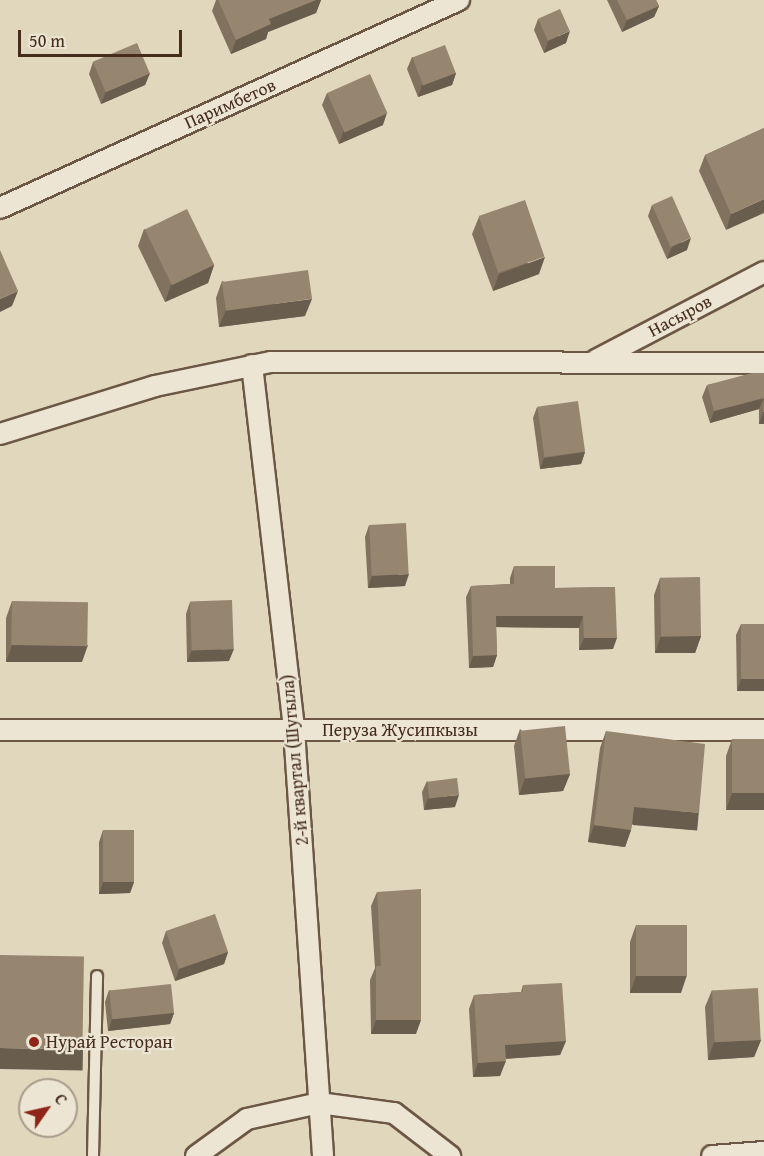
<!DOCTYPE html>
<html>
<head>
<meta charset="utf-8">
<style>
  body { margin:0 }
  #map { position:relative; width:764px; height:1156px; overflow:hidden; background:#e1d7bd; font-family:"Gentium Book Plus",serif }
  div>[style] { position:absolute }
  .roads { filter:drop-shadow(2px 0 #6c5744) drop-shadow(-2px 0 #6c5744) drop-shadow(0 2px #6c5744) drop-shadow(0 -2px #6c5744) }
  .service>* { height:10px; margin:-5px; padding:0 5px; transform-origin:5px; border-radius:5px; background:#ece5d4 }
  .minor>* { height:20px; margin:-10px; padding:0 10px; transform-origin:10px; border-radius:10px; background:#ece5d4 }
  .wall>* { inset:0; background:#81725f }
  .shaded-wall>* { inset:0; background:#695d4e; transform-origin:0 0 }
  .building>* { inset:0; background:#96856f; transform-origin:0 0 }
  .dots>* { width:16px; height:16px; translate:-50% -50%; box-sizing:border-box; border:3px solid #ece5d4; border-radius:50% }
  span { translate:-50% -50%; white-space:nowrap; text-align:center; line-height:1.15; -webkit-text-stroke:4.5px #ece5d4; paint-order:stroke }
  .street-label { font-size:18px; color:#452c1b }
  .poi-label { font-size:18px; color:#452c1b }
  .left { translate:0 -50%; text-align:left }
  .north { position:absolute; left:18px; top:1078px; width:60px; height:60px; box-sizing:border-box; background:#ece5d4; border:2px solid #a99b8a; border-radius:50%; rotate:56deg; font-size:16px; font-weight:700; line-height:24px; text-align:center; color:#452c1b }
  .north::after { content:''; display:block; margin:auto; width:21px; height:27px; background:#8f2418; clip-path:polygon(50% 0,100% 100%,50% 72%,0 100%) }
  .scale { position:absolute; left:18px; top:30px; width:164px; height:27px; box-sizing:border-box; border:3px solid #452c1b; border-top:0; padding-left:8px; font-size:18px; line-height:21px; white-space:nowrap; color:#452c1b; -webkit-text-stroke:4px #ece5d4; paint-order:stroke }
</style>
</head>
<body>
<div id="map">
  <div class="roads">
    <div class="service">
      <div style="left:93px;top:1156px;width:180px;rotate:-88.7deg"></div>
    </div>
    <div class="minor">
      <div style="left:0;top:208px;width:504px;rotate:-24.38deg"></div>
      <div style="left:596px;top:360px;width:190px;rotate:-27.6deg"></div>
      <div style="left:252px;top:365px;width:367px;rotate:83.4deg"></div>
      <div style="left:294px;top:730px;width:427px;rotate:86.1deg"></div>
      <div style="left:0;top:434px;width:162px;rotate:-17.2deg"></div>
      <div style="left:155px;top:386px;width:118px;rotate:-11.7deg"></div>
      <div style="left:271px;top:362px;width:493px;rotate:0.1deg"></div>
      <div style="left:0;top:730px;width:764px"></div>
      <div style="left:196px;top:1156px;width:63px;rotate:-36deg"></div>
      <div style="left:247px;top:1119px;width:74px;rotate:-12.5deg"></div>
      <div style="left:319px;top:1103px;width:76px;rotate:7.6deg"></div>
      <div style="left:394px;top:1113px;width:71px;rotate:37.5deg"></div>
      <div style="left:712px;top:1156px;width:52px;rotate:-4.4deg"></div>
    </div>
  </div>
  <div class="wall">
    <div style="clip-path:polygon(216px 0,321px 0,316px 13px,268px 32px,266px 39px,231px 54px,212px 11px)"></div>
    <div style="clip-path:polygon(607px 0,656px 0,659px 6px,654px 17px,622px 32px)"></div>
    <div style="clip-path:polygon(538px 19px,566px 43px,544px 53px,534px 30px)"></div>
    <div style="clip-path:polygon(412px 57px,456px 73px,452px 85px,418px 97px,407px 69px)"></div>
    <div style="clip-path:polygon(93px 62px,150px 73px,145px 85px,101px 104px,89px 74px)"></div>
    <div style="clip-path:polygon(327px 93px,383px 125px,339px 144px,322px 105px)"></div>
    <div style="clip-path:polygon(764px 128px,726px 230px,699px 171px,705px 155px)"></div>
    <div style="clip-path:polygon(652px 205px,687px 250px,667px 259px,648px 216px)"></div>
    <div style="clip-path:polygon(479px 217px,539px 274px,493px 291px,472px 234px)"></div>
    <div style="clip-path:polygon(144px 229px,214px 265px,208px 283px,165px 302px,138px 246px)"></div>
    <div style="clip-path:polygon(222px 281px,305px 316px,219px 327px,216px 298px)"></div>
    <div style="clip-path:polygon(764px 373px,764px 424px,759px 424px,759px 409px,710px 423px,702px 397px,707px 385px)"></div>
    <div style="clip-path:polygon(537px 407px,585px 452px,581px 464px,540px 469px,533px 418px)"></div>
    <div style="clip-path:polygon(369px 525px,405px 586px,368px 588px,365px 537px)"></div>
    <div style="clip-path:polygon(514px 566px,555px 588px,615px 587px,613px 649px,579px 650px,579px 628px,496px 627px,497px 655px,493px 667px,469px 668px,466px 597px,471px 586px,510px 584px,510px 578px)"></div>
    <div style="clip-path:polygon(660px 578px,701px 636px,695px 653px,655px 653px,654px 595px)"></div>
    <div style="clip-path:polygon(12px 601px,82px 662px,6px 662px,6px 618px)"></div>
    <div style="clip-path:polygon(190px 602px,229px 661px,187px 662px,186px 614px)"></div>
    <div style="clip-path:polygon(741px 624px,764px 624px,764px 691px,737px 691px,736px 635px)"></div>
    <div style="clip-path:polygon(520px 729px,570px 774px,563px 791px,519px 795px,514px 746px)"></div>
    <div style="clip-path:polygon(606px 731px,693px 830px,632px 824px,631px 830px,625px 847px,588px 842px,600px 748px)"></div>
    <div style="clip-path:polygon(732px 739px,764px 739px,726px 810px,726px 756px)"></div>
    <div style="clip-path:polygon(427px 781px,455px 807px,424px 810px,422px 792px)"></div>
    <div style="clip-path:polygon(103px 830px,134px 882px,130px 893px,99px 894px,99px 842px)"></div>
    <div style="clip-path:polygon(377px 892px,416px 1034px,371px 1034px,370px 980px,375px 968px,371px 906px)"></div>
    <div style="clip-path:polygon(636px 925px,681px 993px,630px 993px,630px 942px)"></div>
    <div style="clip-path:polygon(166px 931px,228px 952px,224px 964px,175px 981px,162px 943px)"></div>
    <div style="clip-path:polygon(523px 985px,566px 1041px,560px 1055px,505px 1059px,500px 1076px,473px 1077px,469px 1009px,474px 995px,521px 992px)"></div>
    <div style="clip-path:polygon(109px 990px,174px 1013px,170px 1024px,108px 1031px,105px 1002px)"></div>
    <div style="clip-path:polygon(712px 990px,761px 1040px,754px 1057px,708px 1060px,705px 1007px)"></div>
  </div>
  <div class="shaded-wall">
    <div style="clip-path:polygon(316px 0,321px 0,316px 13px,268px 32px,266px 39px,231px 54px,236px 40px,269px 19px)"></div>
    <div style="clip-path:polygon(659px 6px,654px 17px,622px 32px,627px 20px)"></div>
    <div style="clip-path:polygon(570px 31px,566px 43px,544px 53px,548px 41px)"></div>
    <div style="clip-path:polygon(150px 73px,145px 85px,101px 104px,106px 92px)"></div>
    <div style="clip-path:polygon(456px 73px,452px 85px,418px 97px,422px 85px)"></div>
    <div style="clip-path:polygon(387px 113px,383px 125px,339px 144px,343px 132px)"></div>
    <div style="clip-path:polygon(764px 199px,764px 213px,726px 230px,731px 214px)"></div>
    <div style="clip-path:polygon(691px 238px,687px 250px,667px 259px,672px 247px)"></div>
    <div style="clip-path:polygon(545px 257px,539px 274px,493px 291px,499px 274px)"></div>
    <div style="clip-path:polygon(214px 265px,208px 283px,165px 302px,171px 285px)"></div>
    <div style="clip-path:polygon(18px 291px,12px 306px,0 312px,0 299px)"></div>
    <div style="clip-path:polygon(312px 299px,305px 316px,219px 327px,226px 310px)"></div>
    <div style="clip-path:polygon(764px 398px,759px 409px,710px 423px,714px 411px)"></div>
    <div style="clip-path:polygon(763px 412px,764px 412px,764px 424px,759px 424px)"></div>
    <div style="clip-path:polygon(585px 452px,581px 464px,540px 469px,544px 458px)"></div>
    <div style="clip-path:polygon(409px 574px,405px 586px,368px 588px,372px 576px)"></div>
    <div style="clip-path:polygon(496px 616px,583px 616px,579px 628px,492px 627px)"></div>
    <div style="clip-path:polygon(661px 636px,701px 636px,695px 653px,655px 653px)"></div>
    <div style="clip-path:polygon(584px 638px,617px 638px,613px 649px,579px 650px)"></div>
    <div style="clip-path:polygon(12px 645px,88px 645px,82px 662px,6px 662px)"></div>
    <div style="clip-path:polygon(234px 649px,229px 661px,187px 662px,192px 650px)"></div>
    <div style="clip-path:polygon(497px 655px,493px 667px,469px 668px,473px 656px)"></div>
    <div style="clip-path:polygon(741px 679px,764px 679px,764px 691px,737px 691px)"></div>
    <div style="clip-path:polygon(570px 774px,563px 791px,519px 795px,525px 778px)"></div>
    <div style="clip-path:polygon(732px 793px,764px 793px,764px 810px,726px 810px)"></div>
    <div style="clip-path:polygon(459px 795px,455px 807px,424px 810px,428px 798px)"></div>
    <div style="left:634px;top:807px;width:65px;height:18px;rotate:5deg"></div>
    <div style="clip-path:polygon(594px 825px,631px 830px,625px 847px,588px 842px)"></div>
    <div style="clip-path:polygon(103px 882px,134px 882px,130px 893px,99px 894px)"></div>
    <div style="clip-path:polygon(228px 952px,224px 964px,175px 981px,179px 969px)"></div>
    <div style="clip-path:polygon(687px 975px,681px 993px,630px 993px,636px 976px)"></div>
    <div style="clip-path:polygon(174px 1013px,170px 1024px,108px 1031px,112px 1019px)"></div>
    <div style="clip-path:polygon(376px 1020px,421px 1020px,416px 1034px,371px 1034px)"></div>
    <div style="clip-path:polygon(761px 1040px,754px 1057px,708px 1060px,714px 1042px)"></div>
    <div style="clip-path:polygon(566px 1041px,560px 1055px,499px 1059px,505px 1045px)"></div>
    <div style="left:0;top:1048px;width:83px;height:21px;rotate:1deg"></div>
    <div style="clip-path:polygon(506px 1061px,500px 1076px,473px 1077px,478px 1063px)"></div>
  </div>
  <div class="building">
    <div style="clip-path:polygon(218px 0,316px 0,269px 19px,271px 24px,236px 40px)"></div>
    <div style="clip-path:polygon(617px 0,656px 0,659px 6px,627px 20px)"></div>
    <div style="left:560px;top:9px;width:24px;height:24px;rotate:66deg"></div>
    <div style="left:137px;top:43px;width:33px;height:48px;rotate:67deg"></div>
    <div style="left:445px;top:45px;width:30px;height:35px;rotate:69deg"></div>
    <div style="left:370px;top:74px;width:43px;height:47px;rotate:66deg"></div>
    <div style="clip-path:polygon(764px 128px,764px 199px,731px 214px,705px 155px)"></div>
    <div style="left:672px;top:196px;width:46px;height:22px;rotate:66deg"></div>
    <div style="left:525px;top:200px;width:60px;height:49px;rotate:71deg"></div>
    <div style="left:187px;top:209px;width:62px;height:47px;rotate:64deg"></div>
    <div style="clip-path:polygon(0 250px,18px 291px,0 299px)"></div>
    <div style="left:308px;top:270px;width:29px;height:87px;rotate:82deg"></div>
    <div style="clip-path:polygon(752px 373px,764px 373px,764px 412px,763px 412px,764px 398px,714px 411px,707px 385px)"></div>
    <div style="left:578px;top:401px;width:51px;height:41px;rotate:82deg"></div>
    <div style="left:406px;top:523px;width:51px;height:37px;rotate:87deg"></div>
    <div style="clip-path:polygon(514px 566px,555px 566px,555px 588px,615px 587px,617px 638px,584px 638px,583px 616px,496px 616px,497px 655px,473px 656px,471px 586px,514px 584px)"></div>
    <div style="left:700px;top:577px;width:59px;height:40px;rotate:89deg"></div>
    <div style="left:232px;top:600px;width:49px;height:42px;rotate:88deg"></div>
    <div style="left:12px;top:601px;width:76px;height:44px;rotate:1deg"></div>
    <div style="left:741px;top:624px;width:23px;height:55px"></div>
    <div style="left:565px;top:726px;width:48px;height:45px;rotate:84deg"></div>
    <div style="clip-path:polygon(606px 731px,705px 744px,699px 813px,634px 807px,631px 830px,594px 825px)"></div>
    <div style="left:732px;top:739px;width:32px;height:54px"></div>
    <div style="left:457px;top:778px;width:17px;height:30px;rotate:83deg"></div>
    <div style="left:103px;top:830px;width:31px;height:52px"></div>
    <div style="clip-path:polygon(421px 889px,421px 1020px,376px 1020px,376px 966px,381px 966px,377px 892px)"></div>
    <div style="left:215px;top:914px;width:40px;height:52px;rotate:71deg"></div>
    <div style="left:636px;top:925px;width:51px;height:51px"></div>
    <div style="left:0;top:955px;width:84px;height:93px;rotate:1deg"></div>
    <div style="clip-path:polygon(562px 983px,566px 1041px,505px 1045px,506px 1061px,478px 1063px,474px 995px,523px 992px,523px 985px)"></div>
    <div style="left:171px;top:984px;width:29px;height:62px;rotate:84deg"></div>
    <div style="left:758px;top:988px;width:52px;height:46px;rotate:87deg"></div>
  </div>
  <div class="dots">
    <div style="left:34px;top:1042px;background:#8f2418"></div>
  </div>
  <div class="street-label">
    <span style="left:230px;top:104px;rotate:-24deg">Паримбетов</span>
    <span style="left:680px;top:316px;rotate:-28deg">Насыров</span>
    <span style="left:400px;top:730px">Перуза Жусипкызы</span>
    <span style="left:295px;top:760px;rotate:-95deg">2-й квартал (Шугыла)</span>
  </div>
  <div class="poi-label">
    <span class="left" style="left:46px;top:1042px">Нурай Ресторан</span>
  </div>
  <div class="north">С</div>
  <div class="scale">50 m</div>
</div>
</body>
</html>
